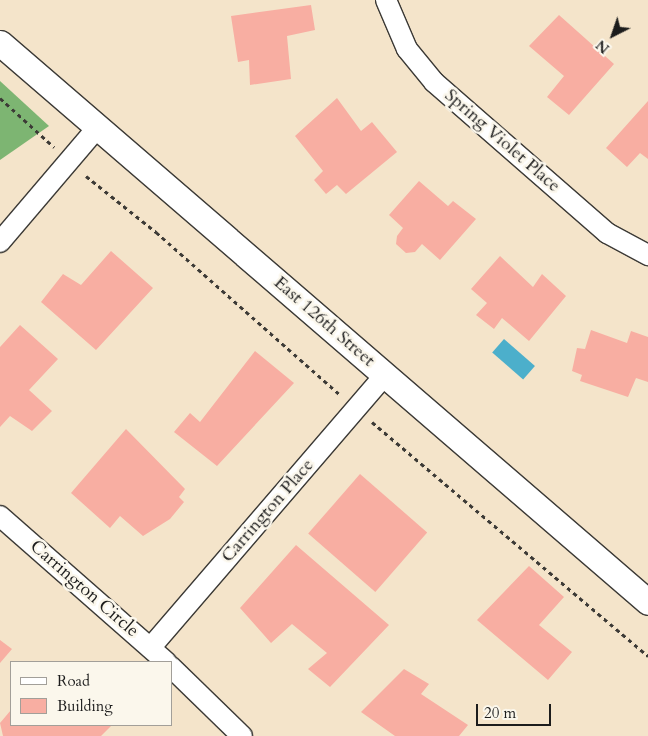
<!DOCTYPE html>
<html>
<head>
<meta charset="utf-8">
<style>
  body { margin:0 }
  #map { position:relative; width:648px; height:736px; overflow:hidden; background:#f4e4ca; font-family:Cardo,serif }
  div>[style] { position:absolute }
  .forest>* { inset:0; background:#7db572 }
  .water>* { inset:0; background:#4cafcb; transform-origin:0 0 }
  .building>* { inset:0; background:#f8aea2; transform-origin:0 0 }
  .path>* { height:3px; margin-top:-1.5px; transform-origin:0; background:repeating-linear-gradient(90deg,#3c3a36 0 4px,transparent 0 8px) }
  .roads { filter:drop-shadow(1px 0 #3c3a36) drop-shadow(-1px 0 #3c3a36) drop-shadow(0 1px #3c3a36) drop-shadow(0 -1px #3c3a36) }
  .minor>* { height:20px; margin:-10px; padding:0 10px; transform-origin:10px; border-radius:10px; background:#fff }
  .tertiary>* { height:25px; margin:-12.5px; padding:0 12.5px; transform-origin:12.5px; border-radius:12.5px; background:#fff }
  span { translate:-50% -50%; white-space:nowrap; text-align:center; line-height:1.15; -webkit-text-stroke:5px #fbf7ec; paint-order:stroke }
  .street-label { font-size:18px; color:#1c1c1c }
  .legend { position:absolute; left:10px; top:661px; width:162px; height:65px; box-sizing:border-box; background:#fbf7ec; border:1px solid #a29f99; margin:0; padding:6px 9px; list-style:none; font-size:15px; color:#1c1c1c }
  .legend li { display:flex; align-items:center; gap:10px; height:25px }
  .legend b { width:25px; border:1px solid #a29f99 }
  .north { position:absolute; left:588px; top:10px; width:50px; height:50px; -webkit-text-stroke:4px #fbf7ec; paint-order:stroke; rotate:221deg; font-size:14px; font-weight:700; line-height:20px; text-align:center; color:#1c1c1c }
  .north::after { content:''; display:block; margin:auto; width:18px; height:22px; background:#1c1c1c; clip-path:polygon(50% 0,100% 100%,50% 72%,0 100%) }
  .scale { position:absolute; left:476px; top:704px; width:75px; height:22px; box-sizing:border-box; border:2px solid #1c1c1c; border-top:0; padding-left:6px; font-size:15px; line-height:18px; white-space:nowrap; color:#1c1c1c; -webkit-text-stroke:4px #fbf7ec; paint-order:stroke }
</style>
</head>
<body>
<div id="map">
  <div class="forest">
    <div style="clip-path:polygon(0 81px,49px 126px,0 160px)"></div>
  </div>
  <div class="water">
    <div style="left:504px;top:339px;width:41px;height:18px;rotate:41deg"></div>
  </div>
  <div class="building">
    <div style="clip-path:polygon(311px 5px,315px 30px,287px 36px,291px 79px,250px 85px,249px 60px,238px 62px,231px 16px)"></div>
    <div style="clip-path:polygon(559px 15px,614px 64px,569px 115px,547px 97px,564px 76px,529px 46px)"></div>
    <div style="clip-path:polygon(337px 98px,361px 131px,372px 122px,397px 152px,346px 194px,337px 185px,326px 194px,314px 180px,323px 171px,295px 136px)"></div>
    <div style="clip-path:polygon(648px 101px,648px 159px,640px 153px,627px 167px,606px 148px)"></div>
    <div style="clip-path:polygon(419px 181px,448px 206px,453px 201px,476px 219px,440px 260px,422px 244px,415px 252px,406px 253px,396px 244px,397px 236px,403px 228px,389px 215px)"></div>
    <div style="clip-path:polygon(111px 251px,153px 288px,96px 350px,41px 302px,63px 274px,81px 285px)"></div>
    <div style="clip-path:polygon(500px 256px,533px 287px,542px 274px,566px 296px,529px 341px,502px 318px,494px 329px,476px 315px,487px 303px,471px 289px)"></div>
    <div style="clip-path:polygon(20px 325px,58px 359px,29px 390px,52px 411px,32px 431px,10px 416px,0 427px,0 347px)"></div>
    <div style="clip-path:polygon(591px 330px,627px 343px,631px 331px,648px 337px,648px 382px,636px 378px,628px 397px,580px 381px,582px 375px,572px 371px,577px 348px,585px 349px)"></div>
    <div style="clip-path:polygon(255px 351px,294px 383px,217px 466px,174px 432px,190px 413px,200px 422px)"></div>
    <div style="clip-path:polygon(126px 429px,185px 489px,179px 497px,184px 502px,170px 519px,143px 536px,120px 516px,110px 528px,71px 493px)"></div>
    <div style="left:360px;top:474px;width:89px;height:79px;rotate:41deg"></div>
    <div style="clip-path:polygon(296px 545px,389px 625px,330px 687px,308px 669px,327px 653px,292px 624px,271px 643px,240px 608px)"></div>
    <div style="clip-path:polygon(529px 566px,564px 597px,539px 625px,572px 652px,548px 680px,477px 620px)"></div>
    <div style="clip-path:polygon(0 640px,12px 649px,0 663px)"></div>
    <div style="clip-path:polygon(404px 669px,429px 684px,421px 694px,468px 725px,459px 736px,395px 736px,361px 712px)"></div>
    <div style="clip-path:polygon(11px 710px,11px 725px,112px 725px,101px 736px,3px 736px,0 723px)"></div>
  </div>
  <div class="path">
    <div style="left:0;top:98px;width:73px;rotate:42.2deg"></div>
    <div style="left:86px;top:176px;width:90px;rotate:38.7deg"></div>
    <div style="left:156px;top:232px;width:244px;rotate:41.5deg"></div>
    <div style="left:372px;top:422px;width:362px;rotate:40.3deg"></div>
  </div>
  <div class="roads">
    <div class="minor">
      <div style="left:386px;top:0;width:53px;rotate:66.8deg"></div>
      <div style="left:407px;top:49px;width:43px;rotate:50.7deg"></div>
      <div style="left:434px;top:82px;width:230px;rotate:41.1deg"></div>
      <div style="left:607px;top:233px;width:47px;rotate:28.2deg"></div>
      <div style="left:0;top:242px;width:151px;rotate:-49.6deg"></div>
      <div style="left:0;top:516px;width:221px;rotate:41.3deg"></div>
      <div style="left:151px;top:647px;width:359px;rotate:-49.3deg"></div>
      <div style="left:171px;top:667px;width:99px;rotate:44.2deg"></div>
    </div>
    <div class="tertiary">
      <div style="left:0;top:43px;width:856px;rotate:40.78deg"></div>
    </div>
  </div>
  <div class="street-label">
    <span style="left:502px;top:141px;rotate:41deg">Spring Violet Place</span>
    <span style="left:324px;top:322px;rotate:41deg">East 126th Street</span>
    <span style="left:268px;top:511px;rotate:-49deg">Carrington Place</span>
    <span style="left:84px;top:589px;rotate:41deg">Carrington Circle</span>
  </div>
  <ul class="legend">
  <li><b style="height:6px;background:#fff"></b>Road</li>
  <li><b style="height:14px;background:#f8aea2"></b>Building</li>
  </ul>
  <div class="north">N</div>
  <div class="scale">20 m</div>
</div>
</body>
</html>
